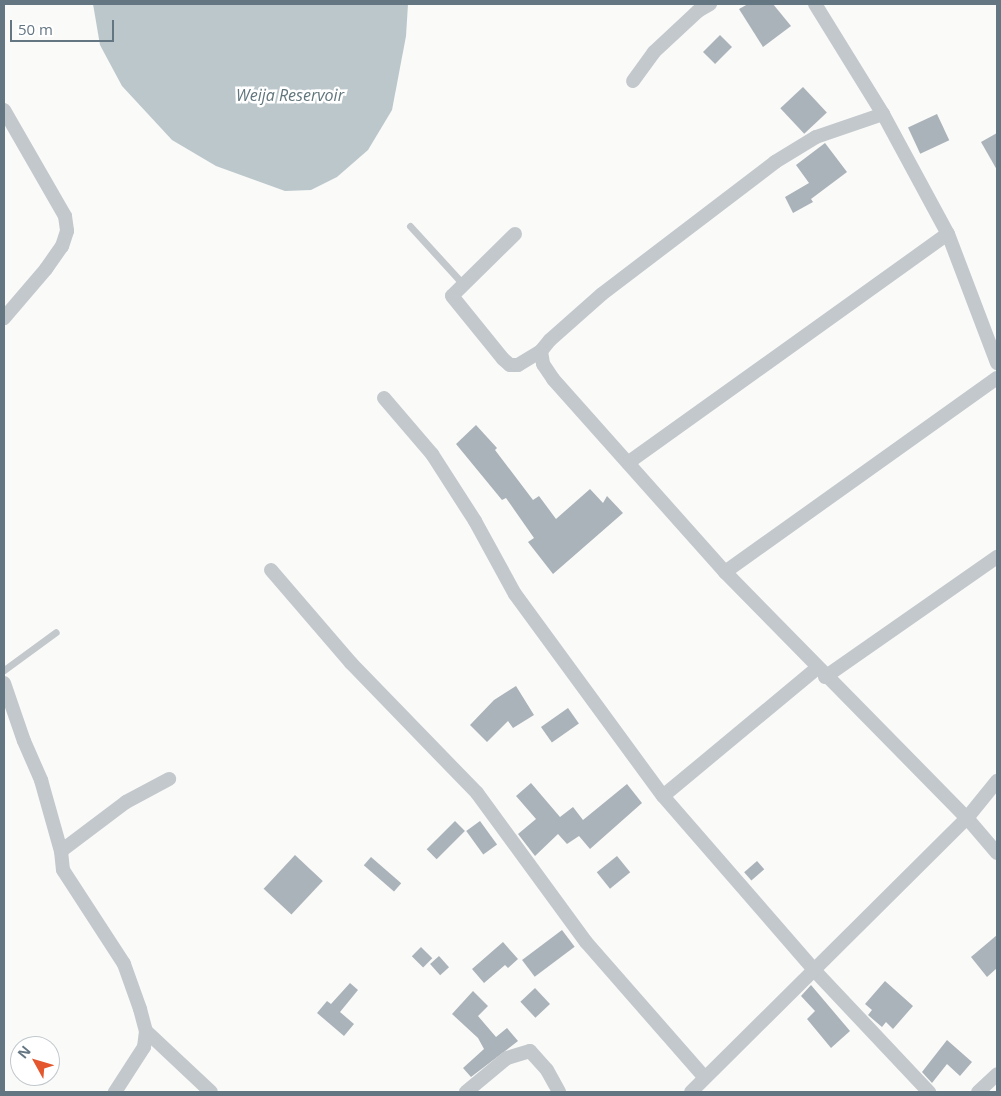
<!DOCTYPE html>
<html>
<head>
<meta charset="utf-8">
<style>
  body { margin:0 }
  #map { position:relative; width:1001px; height:1096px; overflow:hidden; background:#fafaf8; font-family:"Open Sans",sans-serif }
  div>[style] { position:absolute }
  .water>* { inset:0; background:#bbc7cb }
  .building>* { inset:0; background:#aab3b9; transform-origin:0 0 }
  .lane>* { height:7px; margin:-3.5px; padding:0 3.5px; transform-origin:3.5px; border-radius:3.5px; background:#c3c8cc }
  .street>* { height:14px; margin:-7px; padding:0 7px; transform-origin:7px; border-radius:7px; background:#c3c8cc }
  span { translate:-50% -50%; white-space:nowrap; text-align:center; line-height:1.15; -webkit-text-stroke:5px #fff; paint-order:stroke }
  .water-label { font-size:16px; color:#60757c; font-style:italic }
  .frame { position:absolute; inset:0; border:5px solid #657683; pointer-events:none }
  .north { position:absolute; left:10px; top:1036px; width:50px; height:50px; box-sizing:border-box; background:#fff; border:1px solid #c1c8cd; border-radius:50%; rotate:309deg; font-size:14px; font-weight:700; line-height:20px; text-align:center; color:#657683 }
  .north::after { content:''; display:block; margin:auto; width:18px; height:22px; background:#e4572e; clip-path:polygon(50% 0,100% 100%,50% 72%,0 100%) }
  .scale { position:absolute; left:10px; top:20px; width:104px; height:22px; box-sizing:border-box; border:2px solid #657683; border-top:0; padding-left:6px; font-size:15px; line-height:18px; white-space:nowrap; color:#657683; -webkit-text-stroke:4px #fff; paint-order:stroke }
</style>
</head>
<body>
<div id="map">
  <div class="water">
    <div style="clip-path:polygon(93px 4px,408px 4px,406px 36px,392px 110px,368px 150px,337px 177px,311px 190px,285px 191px,216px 166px,172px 140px,122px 86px,100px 45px)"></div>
  </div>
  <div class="building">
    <div style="clip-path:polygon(748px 4px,773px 4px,791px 26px,763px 47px,739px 9px)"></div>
    <div style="left:720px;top:35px;width:17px;height:24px;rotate:45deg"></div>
    <div style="left:803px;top:87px;width:35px;height:31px;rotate:47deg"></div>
    <div style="left:937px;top:114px;width:29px;height:32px;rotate:65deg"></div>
    <div style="clip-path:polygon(997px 133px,997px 170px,981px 142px)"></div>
    <div style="clip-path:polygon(825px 143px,847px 172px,811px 199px,813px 202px,793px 213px,785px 197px,809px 183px,796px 165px)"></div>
    <div style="clip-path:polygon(476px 425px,497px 448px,495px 450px,533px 500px,539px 496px,556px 519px,590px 489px,603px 503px,607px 496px,623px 513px,553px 574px,528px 542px,534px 538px,506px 498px,502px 500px,456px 444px)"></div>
    <div style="clip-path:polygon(516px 686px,534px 715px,513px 728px,508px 721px,487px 742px,470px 725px,494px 700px)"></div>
    <div style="left:568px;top:708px;width:19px;height:33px;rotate:55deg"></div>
    <div style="clip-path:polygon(531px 783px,560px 817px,573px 807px,583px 820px,627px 784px,642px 803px,590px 849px,579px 836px,567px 844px,558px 834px,535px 856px,518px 834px,536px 819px,516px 796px)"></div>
    <div style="left:455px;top:821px;width:14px;height:40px;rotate:45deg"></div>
    <div style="left:480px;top:821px;width:29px;height:17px;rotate:54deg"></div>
    <div style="left:295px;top:855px;width:38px;height:46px;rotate:43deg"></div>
    <div style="left:617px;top:856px;width:21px;height:26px;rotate:51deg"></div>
    <div style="left:371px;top:857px;width:40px;height:11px;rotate:41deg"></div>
    <div style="left:757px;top:861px;width:11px;height:17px;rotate:49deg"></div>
    <div style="left:562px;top:930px;width:21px;height:50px;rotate:53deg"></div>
    <div style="clip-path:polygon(997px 935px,997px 968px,987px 977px,971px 957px)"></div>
    <div style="clip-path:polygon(503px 942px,518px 959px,508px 968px,505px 965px,484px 983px,472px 969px)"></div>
    <div style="left:421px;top:947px;width:16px;height:13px;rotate:45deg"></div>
    <div style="left:439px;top:956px;width:15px;height:12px;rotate:48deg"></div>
    <div style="clip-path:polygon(885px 981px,913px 1006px,893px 1029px,886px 1022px,882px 1027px,868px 1015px,872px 1010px,865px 1004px)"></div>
    <div style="clip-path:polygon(350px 983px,358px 990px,340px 1012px,354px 1024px,344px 1036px,317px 1013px,327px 1001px,331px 1004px)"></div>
    <div style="clip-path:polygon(811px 985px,850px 1031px,831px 1048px,807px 1019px,815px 1011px,801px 996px)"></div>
    <div style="left:535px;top:988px;width:22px;height:20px;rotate:47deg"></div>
    <div style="clip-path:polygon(473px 991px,488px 1006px,478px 1016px,496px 1037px,507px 1028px,518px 1041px,471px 1077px,463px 1068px,484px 1049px,478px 1038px,452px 1014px)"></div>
    <div style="clip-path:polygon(947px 1040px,972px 1062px,960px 1076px,947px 1064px,932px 1083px,922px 1072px)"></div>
  </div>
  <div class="lane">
    <div style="left:410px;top:226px;width:77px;rotate:47.6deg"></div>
    <div style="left:4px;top:670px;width:64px;rotate:-36.2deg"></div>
  </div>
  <div class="street">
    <div style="left:815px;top:4px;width:129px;rotate:58.3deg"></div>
    <div style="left:883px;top:114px;width:136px;rotate:61.6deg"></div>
    <div style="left:948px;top:234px;width:138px;rotate:69.2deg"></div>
    <div style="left:633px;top:81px;width:36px;rotate:-54deg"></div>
    <div style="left:654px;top:52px;width:60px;rotate:-43deg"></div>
    <div style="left:698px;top:11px;width:14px;rotate:-30deg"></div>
    <div style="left:4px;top:110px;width:122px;rotate:60.1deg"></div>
    <div style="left:65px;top:216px;width:15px;rotate:82deg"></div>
    <div style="left:67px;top:231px;width:16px;rotate:108deg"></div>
    <div style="left:62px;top:246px;width:28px;rotate:125deg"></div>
    <div style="left:46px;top:269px;width:65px;rotate:130.6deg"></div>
    <div style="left:515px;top:234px;width:88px;rotate:135.5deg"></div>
    <div style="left:452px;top:296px;width:81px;rotate:51deg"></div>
    <div style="left:503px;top:359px;width:9px;rotate:41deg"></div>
    <div style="left:510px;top:365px;width:8px"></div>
    <div style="left:518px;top:365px;width:27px;rotate:-31deg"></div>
    <div style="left:541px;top:351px;width:14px;rotate:-51deg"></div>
    <div style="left:550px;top:340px;width:69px;rotate:-41.5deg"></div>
    <div style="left:602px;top:294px;width:218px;rotate:-37.3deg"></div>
    <div style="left:775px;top:162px;width:48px;rotate:-31.4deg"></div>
    <div style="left:816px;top:137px;width:71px;rotate:-18.9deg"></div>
    <div style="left:541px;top:351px;width:13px;rotate:81deg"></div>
    <div style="left:543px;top:364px;width:18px;rotate:56deg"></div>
    <div style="left:553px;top:379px;width:259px;rotate:48.3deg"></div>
    <div style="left:725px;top:572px;width:345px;rotate:45.5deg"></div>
    <div style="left:967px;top:818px;width:46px;rotate:49.4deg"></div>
    <div style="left:384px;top:398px;width:74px;rotate:49.4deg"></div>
    <div style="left:432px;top:454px;width:80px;rotate:57.3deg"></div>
    <div style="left:475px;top:521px;width:83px;rotate:61.3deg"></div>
    <div style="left:515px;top:594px;width:250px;rotate:53.8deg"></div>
    <div style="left:663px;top:796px;width:230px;rotate:49deg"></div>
    <div style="left:814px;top:970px;width:168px;rotate:46.7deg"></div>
    <div style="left:629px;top:462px;width:392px;rotate:-35.6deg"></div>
    <div style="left:271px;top:570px;width:123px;rotate:49.3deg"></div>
    <div style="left:351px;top:663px;width:181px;rotate:45.9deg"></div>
    <div style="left:477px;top:793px;width:185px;rotate:53.8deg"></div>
    <div style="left:586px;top:942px;width:179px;rotate:48.8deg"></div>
    <div style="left:725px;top:572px;width:334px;rotate:-35.5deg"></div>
    <div style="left:825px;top:677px;width:210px;rotate:-34.9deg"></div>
    <div style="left:4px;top:683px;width:61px;rotate:71deg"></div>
    <div style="left:24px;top:741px;width:43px;rotate:66.4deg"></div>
    <div style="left:41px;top:780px;width:74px;rotate:74.3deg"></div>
    <div style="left:61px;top:851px;width:19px;rotate:84deg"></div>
    <div style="left:63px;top:870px;width:112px;rotate:57deg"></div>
    <div style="left:124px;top:964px;width:48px;rotate:70.4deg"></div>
    <div style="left:140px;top:1009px;width:23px;rotate:75deg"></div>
    <div style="left:146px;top:1031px;width:16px;rotate:97deg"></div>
    <div style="left:144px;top:1047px;width:54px;rotate:122.8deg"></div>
    <div style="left:663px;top:796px;width:200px;rotate:-39.7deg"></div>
    <div style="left:61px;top:851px;width:81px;rotate:-37deg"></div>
    <div style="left:126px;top:802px;width:49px;rotate:-28.1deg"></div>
    <div style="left:146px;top:1031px;width:89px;rotate:43.2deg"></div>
    <div style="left:466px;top:1092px;width:53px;rotate:-39.7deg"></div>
    <div style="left:507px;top:1058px;width:24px;rotate:-17deg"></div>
    <div style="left:530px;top:1051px;width:25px;rotate:48deg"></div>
    <div style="left:547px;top:1070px;width:25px;rotate:61deg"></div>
    <div style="left:691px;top:1092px;width:389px;rotate:-44.8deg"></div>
    <div style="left:967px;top:818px;width:48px;rotate:-51deg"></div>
    <div style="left:978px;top:1092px;width:26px;rotate:-43deg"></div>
  </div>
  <div class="water-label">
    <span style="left:290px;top:95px">Weija Reservoir</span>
  </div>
  <div class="frame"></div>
  <div class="north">N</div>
  <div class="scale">50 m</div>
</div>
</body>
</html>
